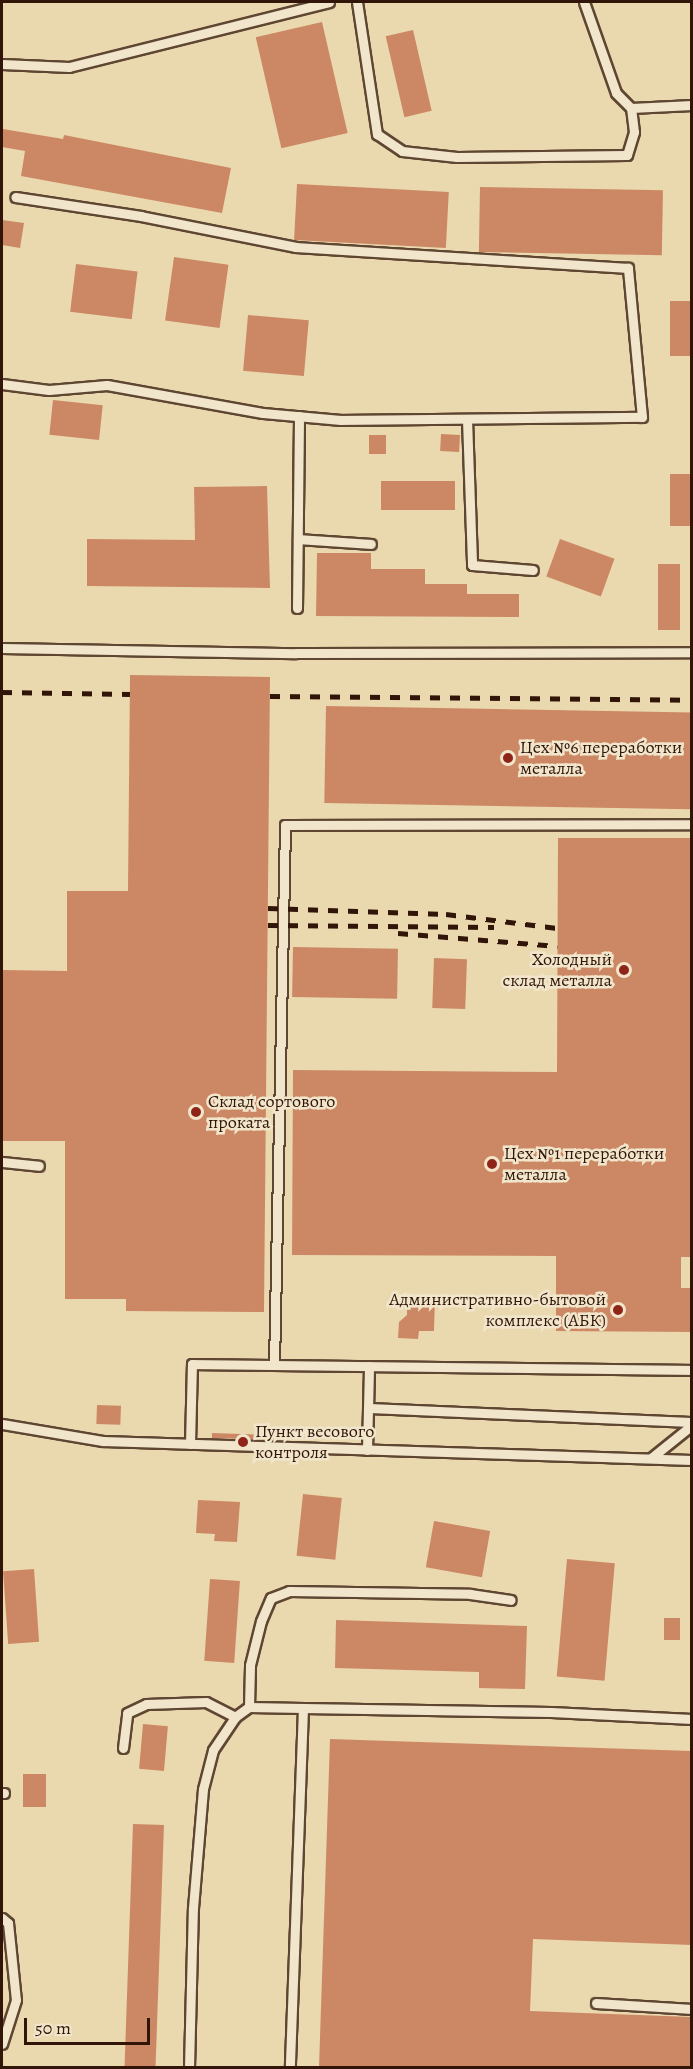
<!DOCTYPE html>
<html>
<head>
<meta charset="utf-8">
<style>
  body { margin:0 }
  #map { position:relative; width:693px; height:2069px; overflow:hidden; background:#ead9af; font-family:Alegreya,serif }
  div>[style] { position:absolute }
  .building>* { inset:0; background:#cc8864; transform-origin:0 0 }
  .roads { filter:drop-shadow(2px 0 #5f4632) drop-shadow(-2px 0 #5f4632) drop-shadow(0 2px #5f4632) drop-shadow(0 -2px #5f4632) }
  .lane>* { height:9px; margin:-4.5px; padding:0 4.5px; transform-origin:4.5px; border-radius:4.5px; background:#f1e6cb }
  .rail>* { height:4.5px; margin-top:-2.25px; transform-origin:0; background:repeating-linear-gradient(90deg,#311509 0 10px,transparent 0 20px) }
  .dots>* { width:16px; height:16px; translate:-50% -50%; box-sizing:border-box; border:3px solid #f1e6cb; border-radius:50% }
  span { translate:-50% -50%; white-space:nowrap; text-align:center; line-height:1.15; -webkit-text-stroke:5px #f1e6cb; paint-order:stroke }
  .poi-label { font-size:18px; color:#311509 }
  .left { translate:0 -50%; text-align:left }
  .right { translate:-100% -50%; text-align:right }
  .frame { position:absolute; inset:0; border:3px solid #311509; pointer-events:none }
  .scale { position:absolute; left:24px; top:2018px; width:126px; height:27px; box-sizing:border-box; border:3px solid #311509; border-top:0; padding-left:8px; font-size:18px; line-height:21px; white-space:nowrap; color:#311509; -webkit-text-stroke:4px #f1e6cb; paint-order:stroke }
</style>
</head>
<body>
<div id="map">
  <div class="building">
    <div style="left:322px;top:22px;width:114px;height:68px;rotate:77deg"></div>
    <div style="left:413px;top:30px;width:83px;height:28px;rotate:77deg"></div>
    <div style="clip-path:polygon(3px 129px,63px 139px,64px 135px,231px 168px,222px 213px,21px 176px,25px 151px,2px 147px)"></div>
    <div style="left:297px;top:184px;width:152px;height:56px;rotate:3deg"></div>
    <div style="left:480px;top:187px;width:183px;height:65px;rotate:1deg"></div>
    <div style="clip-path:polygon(2px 220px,24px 223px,20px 248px,2px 245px)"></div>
    <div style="left:174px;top:257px;width:55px;height:64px;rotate:8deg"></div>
    <div style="left:76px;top:264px;width:62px;height:48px;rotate:7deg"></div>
    <div style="left:670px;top:301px;width:22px;height:55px"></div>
    <div style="left:248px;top:315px;width:61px;height:56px;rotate:5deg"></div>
    <div style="left:53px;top:400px;width:50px;height:35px;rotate:6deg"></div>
    <div style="left:441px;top:434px;width:19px;height:17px;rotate:3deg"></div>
    <div style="left:369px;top:435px;width:17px;height:19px"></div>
    <div style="left:670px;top:474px;width:22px;height:52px"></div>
    <div style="left:381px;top:481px;width:74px;height:29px"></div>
    <div style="clip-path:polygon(267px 486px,270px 588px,87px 586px,87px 539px,195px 540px,194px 487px)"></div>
    <div style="left:560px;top:539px;width:58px;height:40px;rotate:20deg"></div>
    <div style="clip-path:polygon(317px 553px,371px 553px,371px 569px,425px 569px,425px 584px,467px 584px,467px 594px,519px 594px,519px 617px,316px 616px)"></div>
    <div style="left:658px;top:564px;width:22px;height:66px"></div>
    <div style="clip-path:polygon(130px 675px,270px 677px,264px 1312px,126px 1311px,126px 1299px,65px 1299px,65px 1141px,2px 1141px,2px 970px,67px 971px,67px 891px,128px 891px)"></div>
    <div style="left:326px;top:706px;width:366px;height:97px;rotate:1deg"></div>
    <div style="clip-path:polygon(558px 838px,692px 838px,692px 1257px,681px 1257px,681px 1288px,692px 1288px,692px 1332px,556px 1331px,556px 1256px,292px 1255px,293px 1070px,557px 1072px)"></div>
    <div style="left:293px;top:947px;width:105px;height:50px;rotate:1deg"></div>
    <div style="left:434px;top:958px;width:33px;height:50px;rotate:2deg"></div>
    <div style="clip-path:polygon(407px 1296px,435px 1297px,434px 1331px,419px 1331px,418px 1339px,398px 1338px,399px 1322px,407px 1315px)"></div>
    <div style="left:97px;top:1405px;width:24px;height:19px;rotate:2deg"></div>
    <div style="left:212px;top:1433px;width:62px;height:5px;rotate:2deg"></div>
    <div style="left:303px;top:1494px;width:39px;height:62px;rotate:6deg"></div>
    <div style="clip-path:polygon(198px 1500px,240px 1502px,237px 1542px,214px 1541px,215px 1534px,196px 1533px)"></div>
    <div style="left:434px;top:1521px;width:57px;height:47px;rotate:10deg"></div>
    <div style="left:567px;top:1559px;width:48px;height:118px;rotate:5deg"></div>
    <div style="left:34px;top:1569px;width:73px;height:31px;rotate:86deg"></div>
    <div style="left:210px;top:1579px;width:30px;height:82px;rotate:4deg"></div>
    <div style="left:664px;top:1618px;width:16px;height:22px"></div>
    <div style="clip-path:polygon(336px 1620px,527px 1626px,525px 1689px,479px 1688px,479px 1672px,335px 1668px)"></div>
    <div style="left:143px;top:1724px;width:25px;height:45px;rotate:5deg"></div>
    <div style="clip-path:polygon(330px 1739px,692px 1751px,692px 1945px,533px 1939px,530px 2011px,692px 2017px,692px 2067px,319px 2067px)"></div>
    <div style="left:23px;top:1774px;width:23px;height:33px"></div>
    <div style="left:133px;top:1824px;width:31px;height:243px;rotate:2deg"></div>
  </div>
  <div class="roads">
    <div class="lane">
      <div style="left:357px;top:2px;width:134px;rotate:81.4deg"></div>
      <div style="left:377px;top:134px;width:30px;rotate:34deg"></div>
      <div style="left:402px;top:151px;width:55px;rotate:6.2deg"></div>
      <div style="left:457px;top:157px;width:170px;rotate:-0.7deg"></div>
      <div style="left:627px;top:155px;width:24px;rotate:-73deg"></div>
      <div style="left:634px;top:132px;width:24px;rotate:-97deg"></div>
      <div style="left:584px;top:2px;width:96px;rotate:70.6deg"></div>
      <div style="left:616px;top:93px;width:21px;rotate:45deg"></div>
      <div style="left:631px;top:108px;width:61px;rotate:-2.8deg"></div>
      <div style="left:2px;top:64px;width:67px;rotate:2.6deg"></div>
      <div style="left:69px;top:67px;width:268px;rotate:-14deg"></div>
      <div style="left:2px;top:384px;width:47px;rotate:7.3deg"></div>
      <div style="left:49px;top:390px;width:58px;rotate:-4.9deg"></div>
      <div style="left:107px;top:385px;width:158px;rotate:10.2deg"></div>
      <div style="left:263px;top:413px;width:78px;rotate:5.1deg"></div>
      <div style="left:341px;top:420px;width:301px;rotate:-0.6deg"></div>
      <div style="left:642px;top:417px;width:150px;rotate:-95.4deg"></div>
      <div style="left:628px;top:268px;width:333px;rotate:-176.4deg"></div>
      <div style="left:296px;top:247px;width:158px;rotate:-168.7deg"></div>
      <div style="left:141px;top:216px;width:127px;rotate:-171.4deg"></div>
      <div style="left:467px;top:419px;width:146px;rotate:88deg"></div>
      <div style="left:472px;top:565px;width:61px;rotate:4.7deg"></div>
      <div style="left:298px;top:539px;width:73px;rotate:3.9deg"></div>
      <div style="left:297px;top:608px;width:192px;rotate:-89.4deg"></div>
      <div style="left:2px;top:648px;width:294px;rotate:1deg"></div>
      <div style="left:296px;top:653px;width:396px;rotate:-0.1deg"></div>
      <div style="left:2px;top:1162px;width:37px;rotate:6deg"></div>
      <div style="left:274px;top:1365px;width:540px;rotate:-88.83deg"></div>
      <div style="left:285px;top:825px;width:407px;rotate:-0.1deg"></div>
      <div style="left:368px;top:1408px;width:324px;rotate:2.5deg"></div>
      <div style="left:2px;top:1424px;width:102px;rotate:9.6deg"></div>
      <div style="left:103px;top:1441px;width:589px;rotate:1.85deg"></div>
      <div style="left:190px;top:1444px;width:80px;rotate:-88.6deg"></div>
      <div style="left:192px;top:1364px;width:500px;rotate:0.69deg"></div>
      <div style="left:367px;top:1450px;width:84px;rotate:-88.6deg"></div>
      <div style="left:651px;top:1458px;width:53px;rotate:-38.8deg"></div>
      <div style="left:249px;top:1707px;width:42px;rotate:-88.6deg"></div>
      <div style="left:250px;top:1665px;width:45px;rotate:-76deg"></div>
      <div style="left:261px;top:1621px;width:25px;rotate:-67deg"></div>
      <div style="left:271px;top:1598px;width:19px;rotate:-21deg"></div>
      <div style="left:289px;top:1591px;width:181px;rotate:0.9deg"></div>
      <div style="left:470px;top:1594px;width:41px;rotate:8.3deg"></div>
      <div style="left:303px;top:1708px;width:248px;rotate:0.9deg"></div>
      <div style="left:551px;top:1712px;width:141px;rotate:2.8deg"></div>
      <div style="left:123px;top:1748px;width:35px;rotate:-83deg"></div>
      <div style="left:127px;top:1713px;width:21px;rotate:-25deg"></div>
      <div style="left:146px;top:1704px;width:60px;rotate:-1.9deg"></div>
      <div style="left:206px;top:1702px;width:33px;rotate:27deg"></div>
      <div style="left:2px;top:1793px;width:2px"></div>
      <div style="left:2px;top:1918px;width:8px;rotate:40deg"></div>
      <div style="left:8px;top:1923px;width:77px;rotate:84.1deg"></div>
      <div style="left:16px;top:2000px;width:46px;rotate:107.7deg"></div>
      <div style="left:596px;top:2003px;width:96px;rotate:3.6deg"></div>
      <div style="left:189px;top:2068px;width:160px;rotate:-88.6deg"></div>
      <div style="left:193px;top:1908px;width:119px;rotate:-85.2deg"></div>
      <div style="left:203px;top:1789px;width:40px;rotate:-75.6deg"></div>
      <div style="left:213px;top:1750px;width:40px;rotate:-56deg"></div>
      <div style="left:235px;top:1717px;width:17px;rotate:-36deg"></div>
      <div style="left:249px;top:1707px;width:54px;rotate:1.1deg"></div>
      <div style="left:303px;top:1708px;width:360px;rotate:92.1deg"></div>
    </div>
  </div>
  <div class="rail">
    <div style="left:2px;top:692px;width:128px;rotate:0.9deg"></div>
    <div style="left:270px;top:696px;width:422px;rotate:0.5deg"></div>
    <div style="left:268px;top:908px;width:178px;rotate:1.9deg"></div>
    <div style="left:446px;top:914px;width:112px;rotate:7.2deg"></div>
    <div style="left:268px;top:925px;width:226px;rotate:0.5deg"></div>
    <div style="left:398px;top:933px;width:160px;rotate:4.7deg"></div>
  </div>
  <div class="dots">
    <div style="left:508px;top:758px;background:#8f2418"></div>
    <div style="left:624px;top:970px;background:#8f2418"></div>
    <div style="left:196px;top:1112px;background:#8f2418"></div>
    <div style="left:492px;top:1164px;background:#8f2418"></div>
    <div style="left:618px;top:1310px;background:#8f2418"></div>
    <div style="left:243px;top:1442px;background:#8f2418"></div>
  </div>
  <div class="poi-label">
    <span class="left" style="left:520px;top:758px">Цех №6 переработки<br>металла</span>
    <span class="right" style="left:612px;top:970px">Холодный<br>склад металла</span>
    <span class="left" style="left:208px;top:1112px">Склад сортового<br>проката</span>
    <span class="left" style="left:504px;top:1164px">Цех №1 переработки<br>металла</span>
    <span class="right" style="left:606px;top:1310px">Административно-бытовой<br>комплекс (АБК)</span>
    <span class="left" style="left:255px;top:1442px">Пункт весового<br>контроля</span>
  </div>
  <div class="frame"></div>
  <div class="scale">50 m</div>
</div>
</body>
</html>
